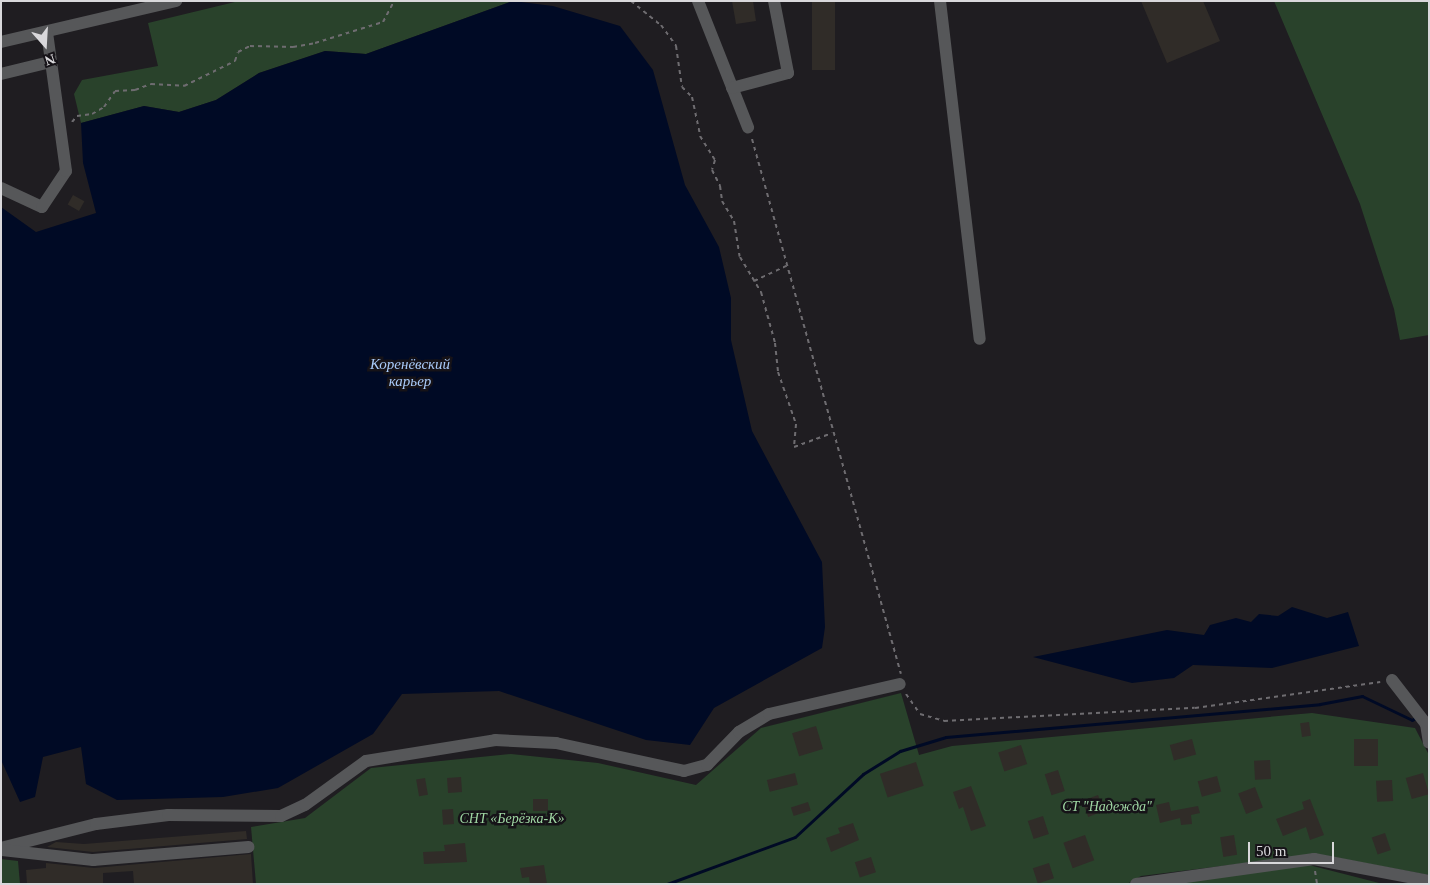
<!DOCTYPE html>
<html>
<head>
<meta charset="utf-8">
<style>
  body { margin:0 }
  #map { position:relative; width:1430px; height:885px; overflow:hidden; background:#1f1d21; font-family:Georgia,serif }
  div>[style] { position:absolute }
  .green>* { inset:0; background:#29422b }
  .water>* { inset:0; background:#000a25 }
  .stream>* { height:3px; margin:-1.5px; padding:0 1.5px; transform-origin:1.5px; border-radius:1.5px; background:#000a25 }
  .building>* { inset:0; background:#302c28; transform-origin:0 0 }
  .path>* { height:2px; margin-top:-1px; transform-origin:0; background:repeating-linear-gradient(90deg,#6e6c70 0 4px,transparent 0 8px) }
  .minor>* { height:12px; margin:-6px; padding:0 6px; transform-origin:6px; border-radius:6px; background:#565759 }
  span { translate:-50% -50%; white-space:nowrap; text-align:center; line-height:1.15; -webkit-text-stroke:5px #161318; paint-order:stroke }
  .park-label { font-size:14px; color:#a0d8a4; font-style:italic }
  .water-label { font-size:15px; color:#a9caf8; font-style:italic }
  .frame { position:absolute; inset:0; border:2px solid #d9d8db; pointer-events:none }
  .north { position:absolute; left:20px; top:20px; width:50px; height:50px; -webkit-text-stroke:4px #161318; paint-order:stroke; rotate:161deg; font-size:14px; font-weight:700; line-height:20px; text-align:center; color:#d9d8db }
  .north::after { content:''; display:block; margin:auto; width:18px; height:22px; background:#d9d8db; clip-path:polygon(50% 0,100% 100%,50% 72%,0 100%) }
  .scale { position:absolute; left:1248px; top:842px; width:86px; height:22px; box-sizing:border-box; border:2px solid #d9d8db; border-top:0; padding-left:6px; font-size:15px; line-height:18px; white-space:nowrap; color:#d9d8db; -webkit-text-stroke:4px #161318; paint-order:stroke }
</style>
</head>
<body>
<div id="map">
  <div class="green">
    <div style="clip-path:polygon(239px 1px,513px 1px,366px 54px,325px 51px,259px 73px,216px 100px,179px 112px,144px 106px,81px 123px,74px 94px,82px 80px,158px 66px,148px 23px)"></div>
    <div style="clip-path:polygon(1274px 1px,1429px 1px,1429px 335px,1400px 340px,1394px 309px,1360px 204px)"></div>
    <div style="clip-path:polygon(901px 693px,919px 755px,952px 746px,1312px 713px,1415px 728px,1429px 755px,1429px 875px,1317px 854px,1141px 876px,1127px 884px,256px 884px,251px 827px,305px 818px,371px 768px,511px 754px,598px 763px,696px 785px,761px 728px)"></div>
    <div style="clip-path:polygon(1px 859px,18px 861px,20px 884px,1px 884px)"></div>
    <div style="clip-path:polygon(1309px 865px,1383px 884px,1159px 884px)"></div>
  </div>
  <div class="water">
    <div style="clip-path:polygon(513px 1px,553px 6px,620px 26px,653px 70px,685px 185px,719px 247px,731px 298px,731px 340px,752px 431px,822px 562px,825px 627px,822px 648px,714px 708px,690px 745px,646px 740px,499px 691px,402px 694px,373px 734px,278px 788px,223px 797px,117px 800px,86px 784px,81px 747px,43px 757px,35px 797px,20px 802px,1px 760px,1px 207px,36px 232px,96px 213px,83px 163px,81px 123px,144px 106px,179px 112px,216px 100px,259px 73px,325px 51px,366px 54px)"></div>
    <div style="clip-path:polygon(1292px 607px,1327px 618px,1348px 612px,1359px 646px,1272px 668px,1193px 665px,1174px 678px,1132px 683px,1033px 657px,1167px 630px,1204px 635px,1210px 625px,1236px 618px,1251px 622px,1259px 614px,1278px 616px)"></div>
  </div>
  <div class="stream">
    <div style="left:667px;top:884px;width:136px;rotate:-20.2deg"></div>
    <div style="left:795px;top:837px;width:93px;rotate:-42.8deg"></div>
    <div style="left:863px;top:774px;width:44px;rotate:-31.9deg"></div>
    <div style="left:900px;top:751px;width:48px;rotate:-16.9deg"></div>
    <div style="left:946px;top:737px;width:375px;rotate:-5deg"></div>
    <div style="left:1320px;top:704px;width:43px;rotate:-10.8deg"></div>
    <div style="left:1362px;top:696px;width:55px;rotate:25.6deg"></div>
    <div style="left:1412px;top:720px;width:6px;rotate:-31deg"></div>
  </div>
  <div class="building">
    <div style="clip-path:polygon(732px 1px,753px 1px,756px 21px,736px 24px)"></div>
    <div style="left:812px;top:1px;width:23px;height:69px"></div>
    <div style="clip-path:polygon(1141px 1px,1203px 1px,1220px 41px,1167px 63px)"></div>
    <div style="left:73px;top:195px;width:13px;height:11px;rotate:29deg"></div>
    <div style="left:1309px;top:722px;width:14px;height:9px;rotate:82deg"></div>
    <div style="left:816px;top:726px;width:24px;height:25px;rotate:73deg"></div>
    <div style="left:1192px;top:739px;width:16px;height:23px;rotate:75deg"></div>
    <div style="left:1378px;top:739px;width:27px;height:24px;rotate:90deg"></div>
    <div style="left:1021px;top:745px;width:20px;height:24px;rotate:72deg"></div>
    <div style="left:1270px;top:760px;width:19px;height:16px;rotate:87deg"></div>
    <div style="left:916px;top:762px;width:25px;height:38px;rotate:72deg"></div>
    <div style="left:1058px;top:770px;width:22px;height:14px;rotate:72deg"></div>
    <div style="left:795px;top:773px;width:12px;height:29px;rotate:76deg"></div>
    <div style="left:1423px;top:773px;width:22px;height:18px;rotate:74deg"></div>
    <div style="left:1217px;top:776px;width:16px;height:20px;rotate:75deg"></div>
    <div style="left:461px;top:777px;width:15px;height:14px;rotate:86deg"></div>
    <div style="left:425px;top:778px;width:17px;height:9px;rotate:80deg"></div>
    <div style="left:1392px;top:780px;width:21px;height:16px;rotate:87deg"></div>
    <div style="clip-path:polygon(971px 786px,986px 826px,971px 831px,963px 807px,959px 809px,953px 792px)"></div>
    <div style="left:1255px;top:787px;width:22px;height:18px;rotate:69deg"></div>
    <div style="left:1098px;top:795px;width:17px;height:17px;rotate:69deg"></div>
    <div style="left:548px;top:799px;width:12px;height:15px;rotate:90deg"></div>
    <div style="clip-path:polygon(1310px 799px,1324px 835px,1310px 840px,1306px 827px,1283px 836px,1276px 819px,1304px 809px,1302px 802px)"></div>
    <div style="left:808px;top:802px;width:9px;height:18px;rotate:72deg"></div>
    <div style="clip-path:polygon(1169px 802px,1171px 811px,1198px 806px,1200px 813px,1191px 815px,1192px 824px,1181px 825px,1180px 818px,1160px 823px,1156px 805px)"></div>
    <div style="left:453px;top:809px;width:15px;height:11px;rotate:86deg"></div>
    <div style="left:1043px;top:816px;width:19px;height:16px;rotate:72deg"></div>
    <div style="clip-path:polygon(853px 823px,859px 840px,831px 852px,826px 838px,840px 833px,838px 828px)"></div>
    <div style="clip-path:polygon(246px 831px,247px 839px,93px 852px,47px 847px,56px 842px,84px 844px)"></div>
    <div style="left:1385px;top:833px;width:18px;height:14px;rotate:71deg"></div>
    <div style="left:1085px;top:835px;width:27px;height:23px;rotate:70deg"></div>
    <div style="left:1234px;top:835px;width:20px;height:14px;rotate:81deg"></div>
    <div style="clip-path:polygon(465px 843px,467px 862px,424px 864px,423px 852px,445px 851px,444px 845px)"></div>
    <div style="clip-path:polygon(251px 854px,253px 884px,134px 884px,133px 871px,103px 873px,103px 884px,27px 884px,26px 870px,46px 868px,46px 863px,94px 868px)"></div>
    <div style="left:871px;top:857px;width:16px;height:17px;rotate:72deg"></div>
    <div style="left:1049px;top:863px;width:16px;height:17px;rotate:72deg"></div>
    <div style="clip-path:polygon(544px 865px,547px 884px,530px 884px,529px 877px,522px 878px,520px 868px)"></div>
  </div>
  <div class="path">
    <div style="left:631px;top:1px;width:38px;rotate:39deg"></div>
    <div style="left:661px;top:25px;width:26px;rotate:54deg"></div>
    <div style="left:676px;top:46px;width:41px;rotate:81.7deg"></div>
    <div style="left:682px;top:87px;width:14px;rotate:45deg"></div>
    <div style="left:692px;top:97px;width:40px;rotate:78deg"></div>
    <div style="left:700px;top:136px;width:28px;rotate:58deg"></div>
    <div style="left:715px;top:160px;width:10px;rotate:107deg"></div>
    <div style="left:712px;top:170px;width:18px;rotate:63deg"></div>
    <div style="left:720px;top:186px;width:15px;rotate:82deg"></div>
    <div style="left:722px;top:201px;width:23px;rotate:59deg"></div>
    <div style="left:734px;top:221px;width:36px;rotate:81deg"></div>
    <div style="left:740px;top:257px;width:41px;rotate:59deg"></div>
    <div style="left:761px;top:292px;width:53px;rotate:74.6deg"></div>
    <div style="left:775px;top:343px;width:29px;rotate:84deg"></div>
    <div style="left:778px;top:372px;width:55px;rotate:70.9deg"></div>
    <div style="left:796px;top:424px;width:23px;rotate:95deg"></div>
    <div style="left:794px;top:447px;width:40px;rotate:-20.2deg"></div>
    <div style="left:72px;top:122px;width:8px;rotate:-50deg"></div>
    <div style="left:77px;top:116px;width:15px;rotate:-8deg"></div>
    <div style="left:92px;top:114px;width:14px;rotate:-30deg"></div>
    <div style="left:104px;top:107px;width:19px;rotate:-55deg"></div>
    <div style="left:115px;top:91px;width:20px;rotate:-3deg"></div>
    <div style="left:135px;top:90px;width:17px;rotate:-21deg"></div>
    <div style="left:151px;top:84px;width:33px;rotate:3deg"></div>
    <div style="left:184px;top:86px;width:57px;rotate:-26.1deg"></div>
    <div style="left:235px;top:61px;width:9px;rotate:-72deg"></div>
    <div style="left:238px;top:52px;width:13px;rotate:-27deg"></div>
    <div style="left:250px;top:46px;width:43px;rotate:1.3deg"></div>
    <div style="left:293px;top:47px;width:22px;rotate:-10deg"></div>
    <div style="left:315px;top:43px;width:71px;rotate:-17.2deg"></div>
    <div style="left:383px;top:22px;width:24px;rotate:-62deg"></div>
    <div style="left:752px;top:139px;width:555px;rotate:74.44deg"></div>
    <div style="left:754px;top:281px;width:38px;rotate:-25deg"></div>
    <div style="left:906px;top:694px;width:24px;rotate:55deg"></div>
    <div style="left:920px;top:714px;width:25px;rotate:16deg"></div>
    <div style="left:944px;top:721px;width:251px;rotate:-3deg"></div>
    <div style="left:1195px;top:708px;width:187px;rotate:-8deg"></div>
    <div style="left:1315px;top:871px;width:13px;rotate:81deg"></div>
  </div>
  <div class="minor">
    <div style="left:698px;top:1px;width:136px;rotate:68.4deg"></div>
    <div style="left:940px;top:1px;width:340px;rotate:83.3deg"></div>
    <div style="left:1px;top:42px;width:180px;rotate:-13.2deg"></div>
    <div style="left:1px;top:74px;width:50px;rotate:-13.8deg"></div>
    <div style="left:732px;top:88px;width:58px;rotate:-15deg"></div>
    <div style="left:788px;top:73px;width:73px;rotate:-101deg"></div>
    <div style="left:1px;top:188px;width:45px;rotate:24.9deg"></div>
    <div style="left:42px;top:207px;width:43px;rotate:-56.3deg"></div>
    <div style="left:66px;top:171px;width:140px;rotate:-97.8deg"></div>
    <div style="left:1392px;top:680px;width:56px;rotate:52.3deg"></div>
    <div style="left:1426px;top:724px;width:19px;rotate:81deg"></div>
    <div style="left:1px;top:848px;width:98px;rotate:-14.2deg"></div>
    <div style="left:96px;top:824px;width:73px;rotate:-7.1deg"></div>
    <div style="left:168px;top:815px;width:113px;rotate:0.5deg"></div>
    <div style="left:281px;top:816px;width:26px;rotate:-25deg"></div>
    <div style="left:305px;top:805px;width:75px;rotate:-35.8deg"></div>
    <div style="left:366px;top:761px;width:131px;rotate:-9.2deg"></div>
    <div style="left:495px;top:740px;width:61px;rotate:2.8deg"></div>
    <div style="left:556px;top:743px;width:131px;rotate:12.3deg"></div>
    <div style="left:684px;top:771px;width:24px;rotate:-15deg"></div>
    <div style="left:707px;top:765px;width:46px;rotate:-45.9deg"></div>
    <div style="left:739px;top:732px;width:35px;rotate:-31deg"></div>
    <div style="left:769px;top:714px;width:134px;rotate:-12.9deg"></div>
    <div style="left:2px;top:850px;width:92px;rotate:6.3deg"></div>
    <div style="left:93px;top:860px;width:156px;rotate:-4.8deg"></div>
    <div style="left:1136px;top:884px;width:180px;rotate:-8deg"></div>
    <div style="left:1314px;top:859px;width:117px;rotate:10.8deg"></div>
  </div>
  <div class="park-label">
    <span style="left:1107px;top:807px">СТ "Надежда"</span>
    <span style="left:512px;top:819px">СНТ «Берёзка-К»</span>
  </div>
  <div class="water-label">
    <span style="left:410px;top:373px">Коренёвский<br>карьер</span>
  </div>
  <div class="frame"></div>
  <div class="north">N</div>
  <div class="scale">50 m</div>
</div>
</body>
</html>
